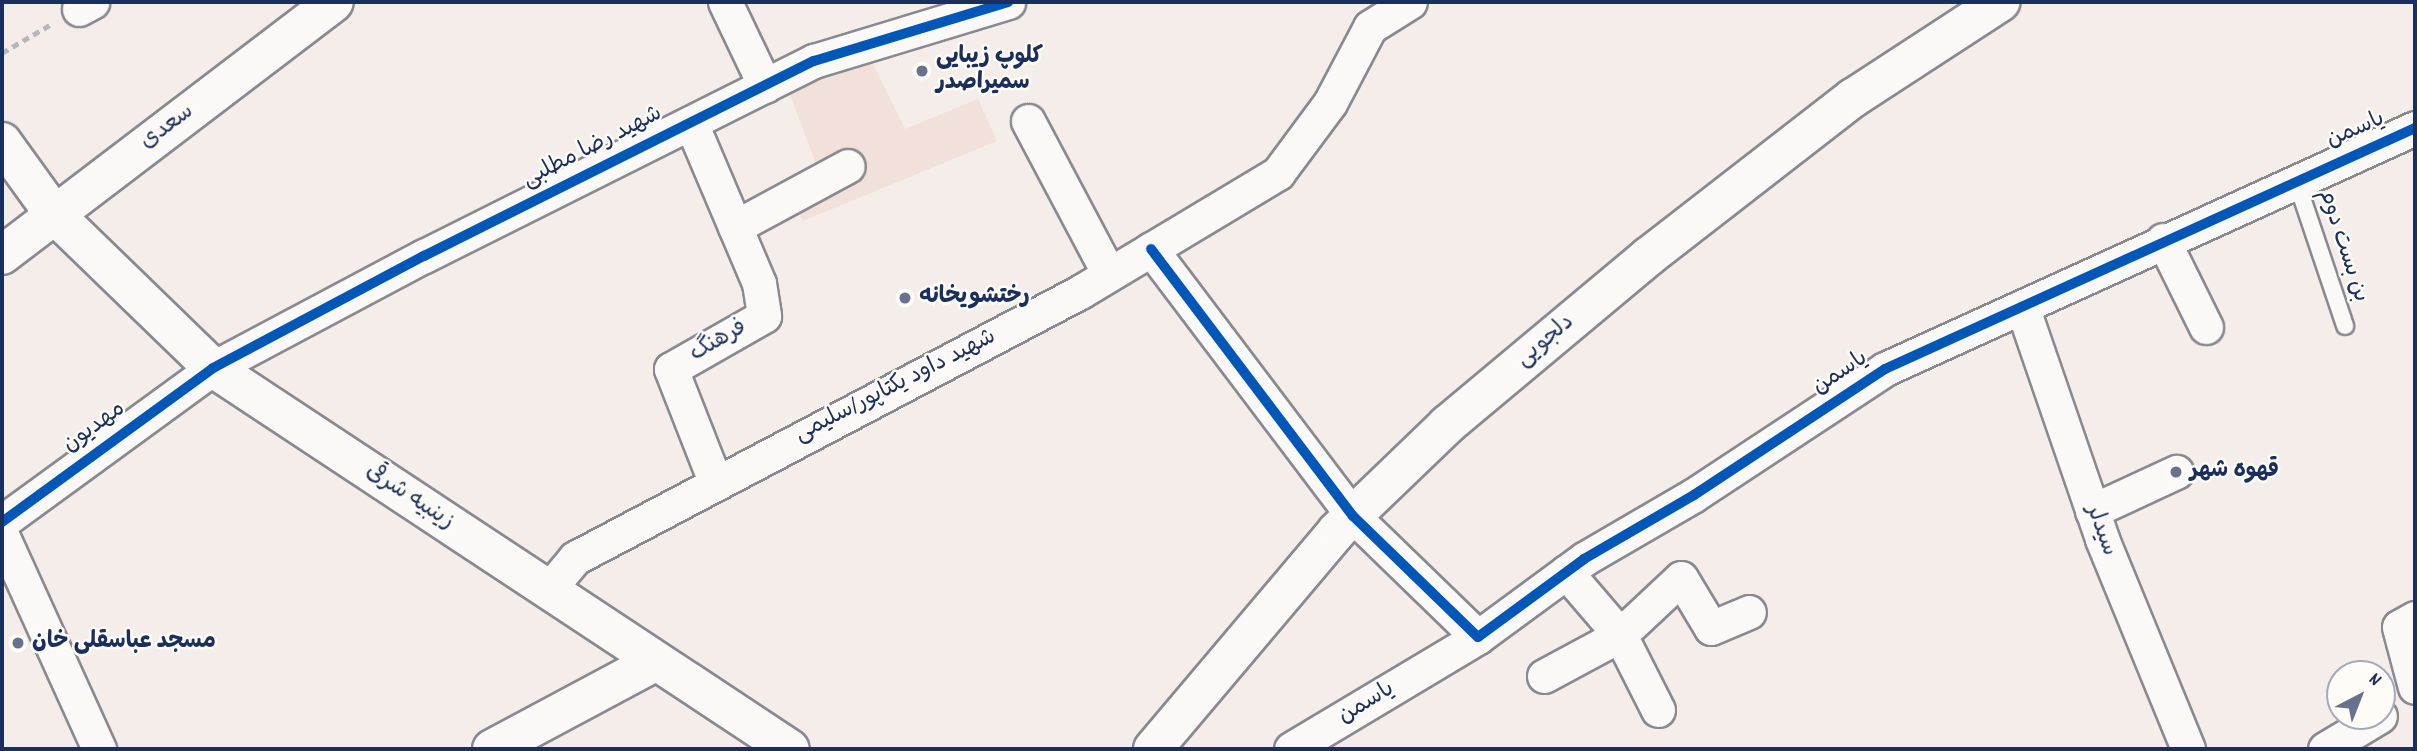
<!DOCTYPE html>
<html>
<head>
<meta charset="utf-8">
<style>
  body { margin:0 }
  #map { position:relative; width:2417px; height:751px; overflow:hidden; background:#f4ede9; font-family:Dekko,"Playpen Sans Arabic",sans-serif }
  div>[style] { position:absolute }
  .built>* { inset:0; background:#f2e1db }
  .path>* { height:4.5px; margin-top:-2.25px; transform-origin:0; background:repeating-linear-gradient(90deg,#b5b7bb 0 7px,transparent 0 12px) }
  .roads { filter:drop-shadow(2px 0 #898990) drop-shadow(-2px 0 #898990) drop-shadow(0 2px #898990) drop-shadow(0 -2px #898990) }
  .lane>* { height:16px; margin:-8px; padding:0 8px; transform-origin:8px; border-radius:8px; background:#faf9f7 }
  .street>* { height:33px; margin:-16.5px; padding:0 16.5px; transform-origin:16.5px; border-radius:16.5px; background:#faf9f7 }
  .secondary>* { height:38px; margin:-19px; padding:0 19px; transform-origin:19px; border-radius:19px; background:#faf9f7 }
  .cycleway>* { height:10px; margin:-5px; padding:0 5px; transform-origin:5px; border-radius:5px; background:#0057b8 }
  .dots>* { width:19px; height:19px; translate:-50% -50%; box-sizing:border-box; border:4px solid #fdfcf7; border-radius:50% }
  span { translate:-50% -50%; white-space:nowrap; text-align:center; line-height:1.15; -webkit-text-stroke:5px #fdfcf7; paint-order:stroke }
  .poi-label { font-size:23px; color:#1b2f5e; font-weight:700 }
  .left { translate:0 -50%; text-align:left }
  .street-label { font-size:23px; color:#1b2f5e }
  .frame { position:absolute; inset:0; border:4px solid #1b2f5e; pointer-events:none }
  .north { position:absolute; left:2326px; top:660px; width:70px; height:70px; box-sizing:border-box; background:#fdfcf7; border:2px solid #a3aaba; border-radius:50%; rotate:42deg; font-size:19px; font-weight:700; line-height:28px; text-align:center; color:#1b2f5e }
  .north::after { content:''; display:block; margin:auto; width:24px; height:32px; background:#67728f; clip-path:polygon(50% 0,100% 100%,50% 72%,0 100%) }
</style>
</head>
<body>
<div id="map">
  <div class="built">
    <div style="clip-path:polygon(867px 52px,905px 129px,978px 99px,997px 141px,803px 221px,782px 184px,818px 169px,789px 92px)"></div>
  </div>
  <div class="path">
    <div style="left:2px;top:53px;width:56px;rotate:-30.3deg"></div>
  </div>
  <div class="roads">
    <div class="lane">
      <div style="left:2296px;top:180px;width:154px;rotate:71.4deg"></div>
    </div>
    <div class="street">
      <div style="left:725px;top:2px;width:93px;rotate:64.5deg"></div>
      <div style="left:79px;top:9px;width:15px;rotate:-28deg"></div>
      <div style="left:1028px;top:121px;width:173px;rotate:62.1deg"></div>
      <div style="left:691px;top:123px;width:174px;rotate:67deg"></div>
      <div style="left:759px;top:283px;width:33px;rotate:81deg"></div>
      <div style="left:764px;top:316px;width:107px;rotate:150.3deg"></div>
      <div style="left:671px;top:369px;width:120px;rotate:68.6deg"></div>
      <div style="left:735px;top:227px;width:128px;rotate:-28.4deg"></div>
      <div style="left:2163px;top:240px;width:97px;rotate:63.7deg"></div>
      <div style="left:1151px;top:249px;width:335px;rotate:52.9deg"></div>
      <div style="left:1353px;top:516px;width:174px;rotate:44.1deg"></div>
      <div style="left:1478px;top:637px;width:132px;rotate:-36.3deg"></div>
      <div style="left:1584px;top:559px;width:127px;rotate:-30.2deg"></div>
      <div style="left:1694px;top:495px;width:229px;rotate:-33.4deg"></div>
      <div style="left:1885px;top:369px;width:582px;rotate:-24.45deg"></div>
      <div style="left:2023px;top:309px;width:243px;rotate:71deg"></div>
      <div style="left:2102px;top:539px;width:227px;rotate:67.7deg"></div>
      <div style="left:2092px;top:511px;width:93px;rotate:-24.9deg"></div>
      <div style="left:2px;top:522px;width:261px;rotate:-36.1deg"></div>
      <div style="left:213px;top:368px;width:239px;rotate:-28deg"></div>
      <div style="left:424px;top:256px;width:436px;rotate:-26.6deg"></div>
      <div style="left:814px;top:61px;width:203px;rotate:-16.9deg"></div>
      <div style="left:2px;top:535px;width:235px;rotate:65.6deg"></div>
      <div style="left:1566px;top:572px;width:83px;rotate:49.4deg"></div>
      <div style="left:1620px;top:635px;width:84px;rotate:63.1deg"></div>
      <div style="left:548px;top:590px;width:42px;rotate:-49.8deg"></div>
      <div style="left:575px;top:558px;width:571px;rotate:-27.78deg"></div>
      <div style="left:1080px;top:292px;width:231px;rotate:-31deg"></div>
      <div style="left:1278px;top:173px;width:87px;rotate:-53.4deg"></div>
      <div style="left:1330px;top:103px;width:86px;rotate:-62.2deg"></div>
      <div style="left:1370px;top:27px;width:47px;rotate:-32deg"></div>
      <div style="left:2415px;top:618px;width:18px;rotate:151deg"></div>
      <div style="left:2399px;top:627px;width:62px;rotate:75.1deg"></div>
      <div style="left:1544px;top:676px;width:86px;rotate:-28.3deg"></div>
      <div style="left:1620px;top:635px;width:83px;rotate:-43.1deg"></div>
      <div style="left:1681px;top:578px;width:58px;rotate:59deg"></div>
      <div style="left:1711px;top:628px;width:41px;rotate:-22.8deg"></div>
      <div style="left:1291px;top:749px;width:218px;rotate:-30.9deg"></div>
      <div style="left:2325px;top:749px;width:64px;rotate:-31deg"></div>
    </div>
    <div class="secondary">
      <div style="left:2px;top:142px;width:89px;rotate:54.2deg"></div>
      <div style="left:54px;top:214px;width:221px;rotate:44.1deg"></div>
      <div style="left:213px;top:368px;width:691px;rotate:33.44deg"></div>
      <div style="left:2px;top:255px;width:417px;rotate:-37.3deg"></div>
      <div style="left:492px;top:749px;width:185px;rotate:-28.1deg"></div>
      <div style="left:1153px;top:749px;width:285px;rotate:-49.8deg"></div>
      <div style="left:1337px;top:531px;width:153px;rotate:-43.9deg"></div>
      <div style="left:1447px;top:425px;width:263px;rotate:-39.9deg"></div>
      <div style="left:1649px;top:256px;width:258px;rotate:-37.8deg"></div>
      <div style="left:1853px;top:98px;width:176px;rotate:-33.1deg"></div>
    </div>
  </div>
  <div class="cycleway">
    <div style="left:1151px;top:249px;width:335px;rotate:52.9deg"></div>
    <div style="left:1353px;top:516px;width:174px;rotate:44.1deg"></div>
    <div style="left:1478px;top:637px;width:132px;rotate:-36.3deg"></div>
    <div style="left:1584px;top:559px;width:127px;rotate:-30.2deg"></div>
    <div style="left:1694px;top:495px;width:229px;rotate:-33.4deg"></div>
    <div style="left:1885px;top:369px;width:582px;rotate:-24.45deg"></div>
    <div style="left:2px;top:522px;width:261px;rotate:-36.1deg"></div>
    <div style="left:213px;top:368px;width:239px;rotate:-28deg"></div>
    <div style="left:424px;top:256px;width:436px;rotate:-26.6deg"></div>
    <div style="left:814px;top:61px;width:203px;rotate:-16.9deg"></div>
  </div>
  <div class="dots">
    <div style="left:922px;top:71px;background:#67728f"></div>
    <div style="left:905px;top:298px;background:#67728f"></div>
    <div style="left:2176px;top:472px;background:#67728f"></div>
    <div style="left:18px;top:643px;background:#67728f"></div>
  </div>
  <div class="poi-label">
    <span class="left" style="left:936px;top:71px">کلوپ زیبایی<br>سمیراصدر</span>
    <span class="left" style="left:919px;top:298px">رختشویخانه</span>
    <span class="left" style="left:2190px;top:472px">قهوه شهر</span>
    <span class="left" style="left:32px;top:643px">مسجد عباسقلی خان</span>
  </div>
  <div class="street-label">
    <span style="left:168px;top:128px;rotate:-37deg">سعدی</span>
    <span style="left:2356px;top:131px;rotate:-23deg">یاسمن</span>
    <span style="left:593px;top:148px;rotate:-27deg">شهید رضا مطلبی</span>
    <span style="left:2342px;top:246px;rotate:72deg">بن بست دوم</span>
    <span style="left:719px;top:342px;rotate:-30deg">فرهنگ</span>
    <span style="left:1546px;top:342px;rotate:-40deg">دلجویی</span>
    <span style="left:1841px;top:374px;rotate:-33deg">یاسمن</span>
    <span style="left:896px;top:387px;rotate:-27deg">شهید داود یکتاپور/سلیمی</span>
    <span style="left:95px;top:428px;rotate:-36deg">مهدیون</span>
    <span style="left:409px;top:498px;rotate:33deg">زینبیه شرقی</span>
    <span style="left:2100px;top:531px;rotate:70deg">سیدلر</span>
    <span style="left:1367px;top:704px;rotate:-31deg">یاسمن</span>
  </div>
  <div class="frame"></div>
  <div class="north">N</div>
</div>
</body>
</html>
